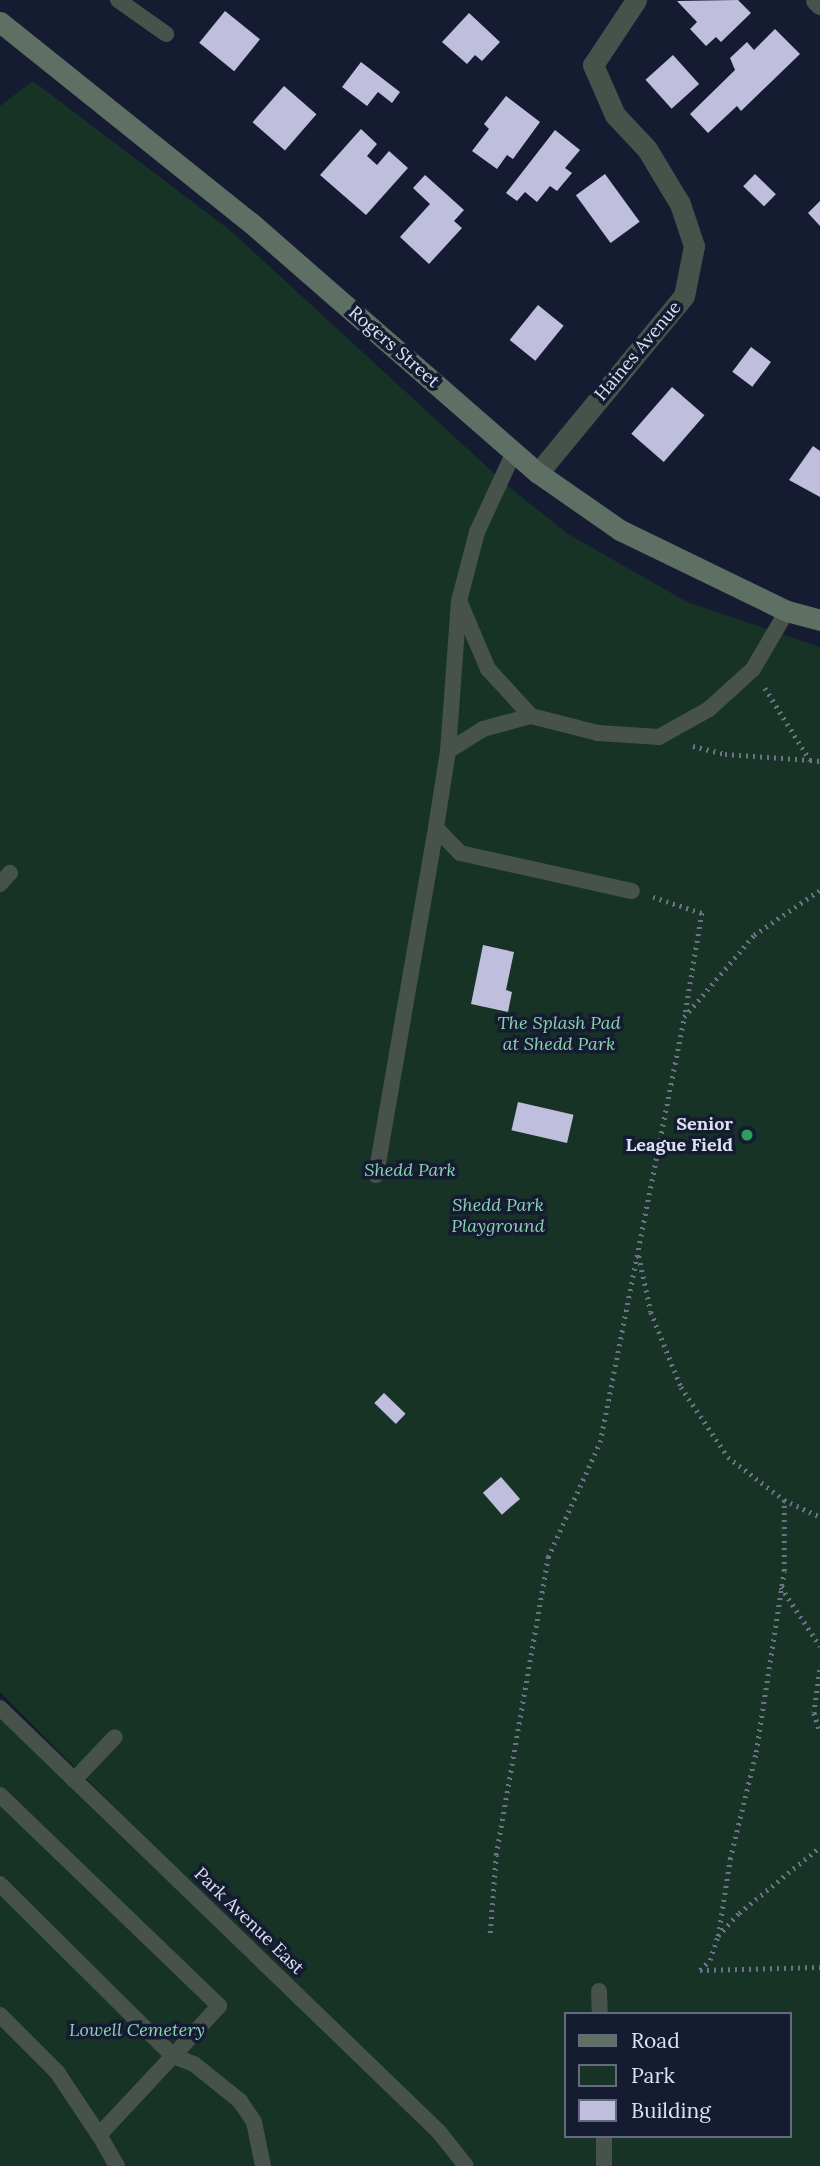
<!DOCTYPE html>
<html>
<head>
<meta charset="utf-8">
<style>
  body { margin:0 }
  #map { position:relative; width:820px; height:2166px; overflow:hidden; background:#151c32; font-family:Lora,serif }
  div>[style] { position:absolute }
  .green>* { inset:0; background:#163326 }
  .building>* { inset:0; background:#bfbedd; transform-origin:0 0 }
  .path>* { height:4.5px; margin-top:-2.25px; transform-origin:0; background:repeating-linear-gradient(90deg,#6d7386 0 2px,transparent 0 7px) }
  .service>* { height:16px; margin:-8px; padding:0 8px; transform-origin:8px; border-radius:8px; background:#46524a }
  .minor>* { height:21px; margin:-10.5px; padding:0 10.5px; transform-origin:10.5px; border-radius:10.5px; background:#46524a }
  .secondary>* { height:21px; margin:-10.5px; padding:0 10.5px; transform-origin:10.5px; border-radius:10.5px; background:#5d7063 }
  .dots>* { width:19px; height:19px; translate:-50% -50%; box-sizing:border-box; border:4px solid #151c32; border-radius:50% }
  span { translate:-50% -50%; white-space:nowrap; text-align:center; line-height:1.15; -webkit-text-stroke:7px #151c32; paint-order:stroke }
  .street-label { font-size:18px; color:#dce2f1 }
  .park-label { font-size:18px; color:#8cd2b0; font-style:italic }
  .poi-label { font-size:18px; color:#dce2f1; font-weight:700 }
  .right { translate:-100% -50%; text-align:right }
  .legend { position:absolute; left:564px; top:2012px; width:228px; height:126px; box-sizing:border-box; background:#151c32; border:2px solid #656b7e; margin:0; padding:9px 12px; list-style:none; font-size:21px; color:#dce2f1 }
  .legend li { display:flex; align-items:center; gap:14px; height:35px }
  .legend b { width:35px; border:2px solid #656b7e }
</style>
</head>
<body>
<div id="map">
  <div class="green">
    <div style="clip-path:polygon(evenodd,33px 81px,231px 231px,509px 487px,568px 534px,687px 602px,820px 647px,820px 2166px,0 2166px,0 1708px,398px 2092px,0 1692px,0 106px,33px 81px,566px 2014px,790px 2014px,790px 2136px,566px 2136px,566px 2014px)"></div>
  </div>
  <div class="building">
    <div style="clip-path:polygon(738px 0,751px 13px,721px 42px,716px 37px,706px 46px,690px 29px,697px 22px,677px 1px)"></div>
    <div style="left:225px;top:11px;width:45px;height:41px;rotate:39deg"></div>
    <div style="clip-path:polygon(469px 13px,500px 42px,482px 61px,475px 55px,467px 64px,442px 42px)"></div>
    <div style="clip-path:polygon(775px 29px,800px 54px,741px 111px,737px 106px,708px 133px,690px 114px,735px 70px,730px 58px,747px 42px,754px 50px)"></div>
    <div style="left:673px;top:55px;width:39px;height:37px;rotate:48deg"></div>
    <div style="clip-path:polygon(361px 62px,400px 92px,392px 103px,378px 92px,367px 106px,342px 87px)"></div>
    <div style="left:284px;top:86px;width:43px;height:48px;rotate:41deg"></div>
    <div style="clip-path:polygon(506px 96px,540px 122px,513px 159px,507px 155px,497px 169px,472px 151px,489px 129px,484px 124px)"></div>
    <div style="clip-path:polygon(361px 129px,377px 144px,367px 156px,377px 165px,389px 151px,408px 168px,366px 215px,320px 175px)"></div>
    <div style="clip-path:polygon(555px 130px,580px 150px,565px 168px,572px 173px,557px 191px,550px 186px,537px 202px,525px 192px,517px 201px,506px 193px)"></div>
    <div style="left:605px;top:174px;width:59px;height:36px;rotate:54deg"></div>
    <div style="left:755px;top:174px;width:29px;height:17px;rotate:44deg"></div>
    <div style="clip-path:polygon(425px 175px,464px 210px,454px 221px,462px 228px,429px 264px,400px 237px,430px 204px,413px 188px)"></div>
    <div style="clip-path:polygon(820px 201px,820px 226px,808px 213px)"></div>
    <div style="left:538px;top:305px;width:33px;height:45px;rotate:39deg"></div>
    <div style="left:751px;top:347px;width:25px;height:31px;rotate:37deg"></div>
    <div style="left:672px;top:387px;width:43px;height:62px;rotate:41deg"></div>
    <div style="clip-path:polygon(813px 446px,820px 451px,820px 497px,789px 480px)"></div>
    <div style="clip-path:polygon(483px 945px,514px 952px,506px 990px,512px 992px,508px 1012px,471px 1004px)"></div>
    <div style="left:518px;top:1102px;width:57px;height:29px;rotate:13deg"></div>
    <div style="left:384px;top:1393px;width:30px;height:14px;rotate:44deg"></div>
    <div style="left:501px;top:1477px;width:29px;height:24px;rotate:49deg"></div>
  </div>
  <div class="path">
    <div style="left:765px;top:688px;width:85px;rotate:58deg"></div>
    <div style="left:810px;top:760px;width:10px;rotate:6deg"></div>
    <div style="left:693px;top:746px;width:33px;rotate:14deg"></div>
    <div style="left:725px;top:754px;width:85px;rotate:4deg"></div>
    <div style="left:653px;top:897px;width:52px;rotate:18.1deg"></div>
    <div style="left:702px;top:913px;width:104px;rotate:99.4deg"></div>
    <div style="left:639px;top:1256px;width:57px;rotate:77.9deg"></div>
    <div style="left:651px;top:1312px;width:81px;rotate:68.2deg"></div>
    <div style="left:681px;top:1387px;width:84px;rotate:56.1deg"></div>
    <div style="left:728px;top:1457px;width:71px;rotate:37.5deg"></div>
    <div style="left:784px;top:1500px;width:40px;rotate:25deg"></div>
    <div style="left:781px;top:1587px;width:71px;rotate:56.5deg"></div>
    <div style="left:820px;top:1670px;width:43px;rotate:97.9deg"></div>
    <div style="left:814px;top:1713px;width:20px;rotate:72deg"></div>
    <div style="left:490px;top:1933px;width:78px;rotate:-85.6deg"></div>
    <div style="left:496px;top:1855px;width:303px;rotate:-80.1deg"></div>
    <div style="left:548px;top:1557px;width:126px;rotate:-65.7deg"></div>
    <div style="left:600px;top:1442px;width:433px;rotate:-78.8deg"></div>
    <div style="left:684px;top:1017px;width:108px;rotate:-49.5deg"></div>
    <div style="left:754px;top:935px;width:80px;rotate:-34.3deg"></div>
    <div style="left:718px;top:1936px;width:31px;rotate:-48deg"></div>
    <div style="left:739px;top:1913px;width:104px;rotate:-39.2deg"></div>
    <div style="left:700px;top:1970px;width:14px;rotate:-45deg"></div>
    <div style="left:710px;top:1960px;width:25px;rotate:-72deg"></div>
    <div style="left:718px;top:1936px;width:78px;rotate:-81.1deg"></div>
    <div style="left:730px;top:1859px;width:110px;rotate:-76.3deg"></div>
    <div style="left:756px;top:1752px;width:183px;rotate:-81.2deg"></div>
    <div style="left:784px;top:1571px;width:71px;rotate:-90deg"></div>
    <div style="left:700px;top:1970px;width:120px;rotate:-1.4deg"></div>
  </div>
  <div class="service">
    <div style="left:118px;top:0;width:59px;rotate:35.3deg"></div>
    <div style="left:514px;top:452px;width:88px;rotate:114.8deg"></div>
    <div style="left:477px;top:532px;width:71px;rotate:104.6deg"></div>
    <div style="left:459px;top:601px;width:150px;rotate:94.2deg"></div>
    <div style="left:448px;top:751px;width:78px;rotate:98.9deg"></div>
    <div style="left:436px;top:828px;width:35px;rotate:46deg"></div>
    <div style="left:460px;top:853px;width:176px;rotate:12.5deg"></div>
    <div style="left:460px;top:603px;width:72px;rotate:67deg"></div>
    <div style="left:488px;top:669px;width:64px;rotate:47.5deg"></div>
    <div style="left:448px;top:751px;width:41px;rotate:-32.2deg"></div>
    <div style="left:483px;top:729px;width:50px;rotate:-15.2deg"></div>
    <div style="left:531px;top:716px;width:69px;rotate:14.2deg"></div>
    <div style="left:598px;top:733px;width:61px;rotate:3.8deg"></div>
    <div style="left:659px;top:737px;width:57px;rotate:-29.2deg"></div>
    <div style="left:709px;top:709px;width:59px;rotate:-42.3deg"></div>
    <div style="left:753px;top:669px;width:67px;rotate:-59.6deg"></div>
    <div style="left:0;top:884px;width:15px;rotate:-48deg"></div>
    <div style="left:376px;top:1175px;width:352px;rotate:-80.2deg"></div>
    <div style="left:0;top:1708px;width:610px;rotate:44deg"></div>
    <div style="left:439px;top:2132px;width:43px;rotate:51.5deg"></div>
    <div style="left:74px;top:1780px;width:59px;rotate:-46.4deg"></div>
    <div style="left:0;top:1795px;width:304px;rotate:43.9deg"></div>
    <div style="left:219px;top:2006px;width:68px;rotate:132.6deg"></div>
    <div style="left:173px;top:2056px;width:244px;rotate:-135.2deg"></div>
    <div style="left:599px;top:1991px;width:23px;rotate:88deg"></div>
    <div style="left:0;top:2015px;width:81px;rotate:45deg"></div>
    <div style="left:57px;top:2072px;width:76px;rotate:56.3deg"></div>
    <div style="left:604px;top:2136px;width:30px;rotate:90deg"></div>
    <div style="left:117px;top:2166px;width:36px;rotate:-120deg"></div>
    <div style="left:99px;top:2135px;width:108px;rotate:-46.9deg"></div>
    <div style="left:173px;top:2056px;width:22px;rotate:21deg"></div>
    <div style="left:194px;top:2064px;width:59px;rotate:38.8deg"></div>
    <div style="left:240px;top:2101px;width:25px;rotate:56deg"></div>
    <div style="left:254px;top:2122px;width:45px;rotate:78.4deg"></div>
  </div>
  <div class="minor">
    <div style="left:816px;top:0;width:6px;rotate:45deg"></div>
    <div style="left:538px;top:473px;width:229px;rotate:-50.5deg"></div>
    <div style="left:684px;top:296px;width:51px;rotate:-78.7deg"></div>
    <div style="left:694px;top:246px;width:44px;rotate:-108.4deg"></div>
    <div style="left:680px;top:204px;width:64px;rotate:-121deg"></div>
    <div style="left:647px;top:149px;width:47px;rotate:-133.3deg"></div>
    <div style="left:615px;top:115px;width:55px;rotate:-113.7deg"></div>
    <div style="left:593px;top:65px;width:78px;rotate:-56.5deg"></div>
  </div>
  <div class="secondary">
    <div style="left:0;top:22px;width:320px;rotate:38.7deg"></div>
    <div style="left:250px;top:222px;width:382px;rotate:41.1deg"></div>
    <div style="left:538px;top:473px;width:100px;rotate:34.8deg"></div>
    <div style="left:620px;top:530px;width:186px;rotate:25.9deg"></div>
    <div style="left:787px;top:611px;width:34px;rotate:15deg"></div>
  </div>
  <div class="dots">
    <div style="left:747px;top:1135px;background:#2e9e5b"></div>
  </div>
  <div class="street-label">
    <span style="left:394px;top:347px;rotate:41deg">Rogers Street</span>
    <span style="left:638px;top:351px;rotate:-50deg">Haines Avenue</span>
    <span style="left:249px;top:1921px;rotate:44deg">Park Avenue East</span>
  </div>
  <div class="park-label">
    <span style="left:559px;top:1034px">The Splash Pad<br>at Shedd Park</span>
    <span style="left:410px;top:1170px">Shedd Park</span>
    <span style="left:498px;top:1216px">Shedd Park<br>Playground</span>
    <span style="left:137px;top:2030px">Lowell Cemetery</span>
  </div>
  <div class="poi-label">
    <span class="right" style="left:733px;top:1135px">Senior<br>League Field</span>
  </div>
  <ul class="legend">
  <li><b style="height:9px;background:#5d7063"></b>Road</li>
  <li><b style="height:19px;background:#163326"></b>Park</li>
  <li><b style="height:19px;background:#bfbedd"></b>Building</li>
  </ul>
</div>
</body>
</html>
